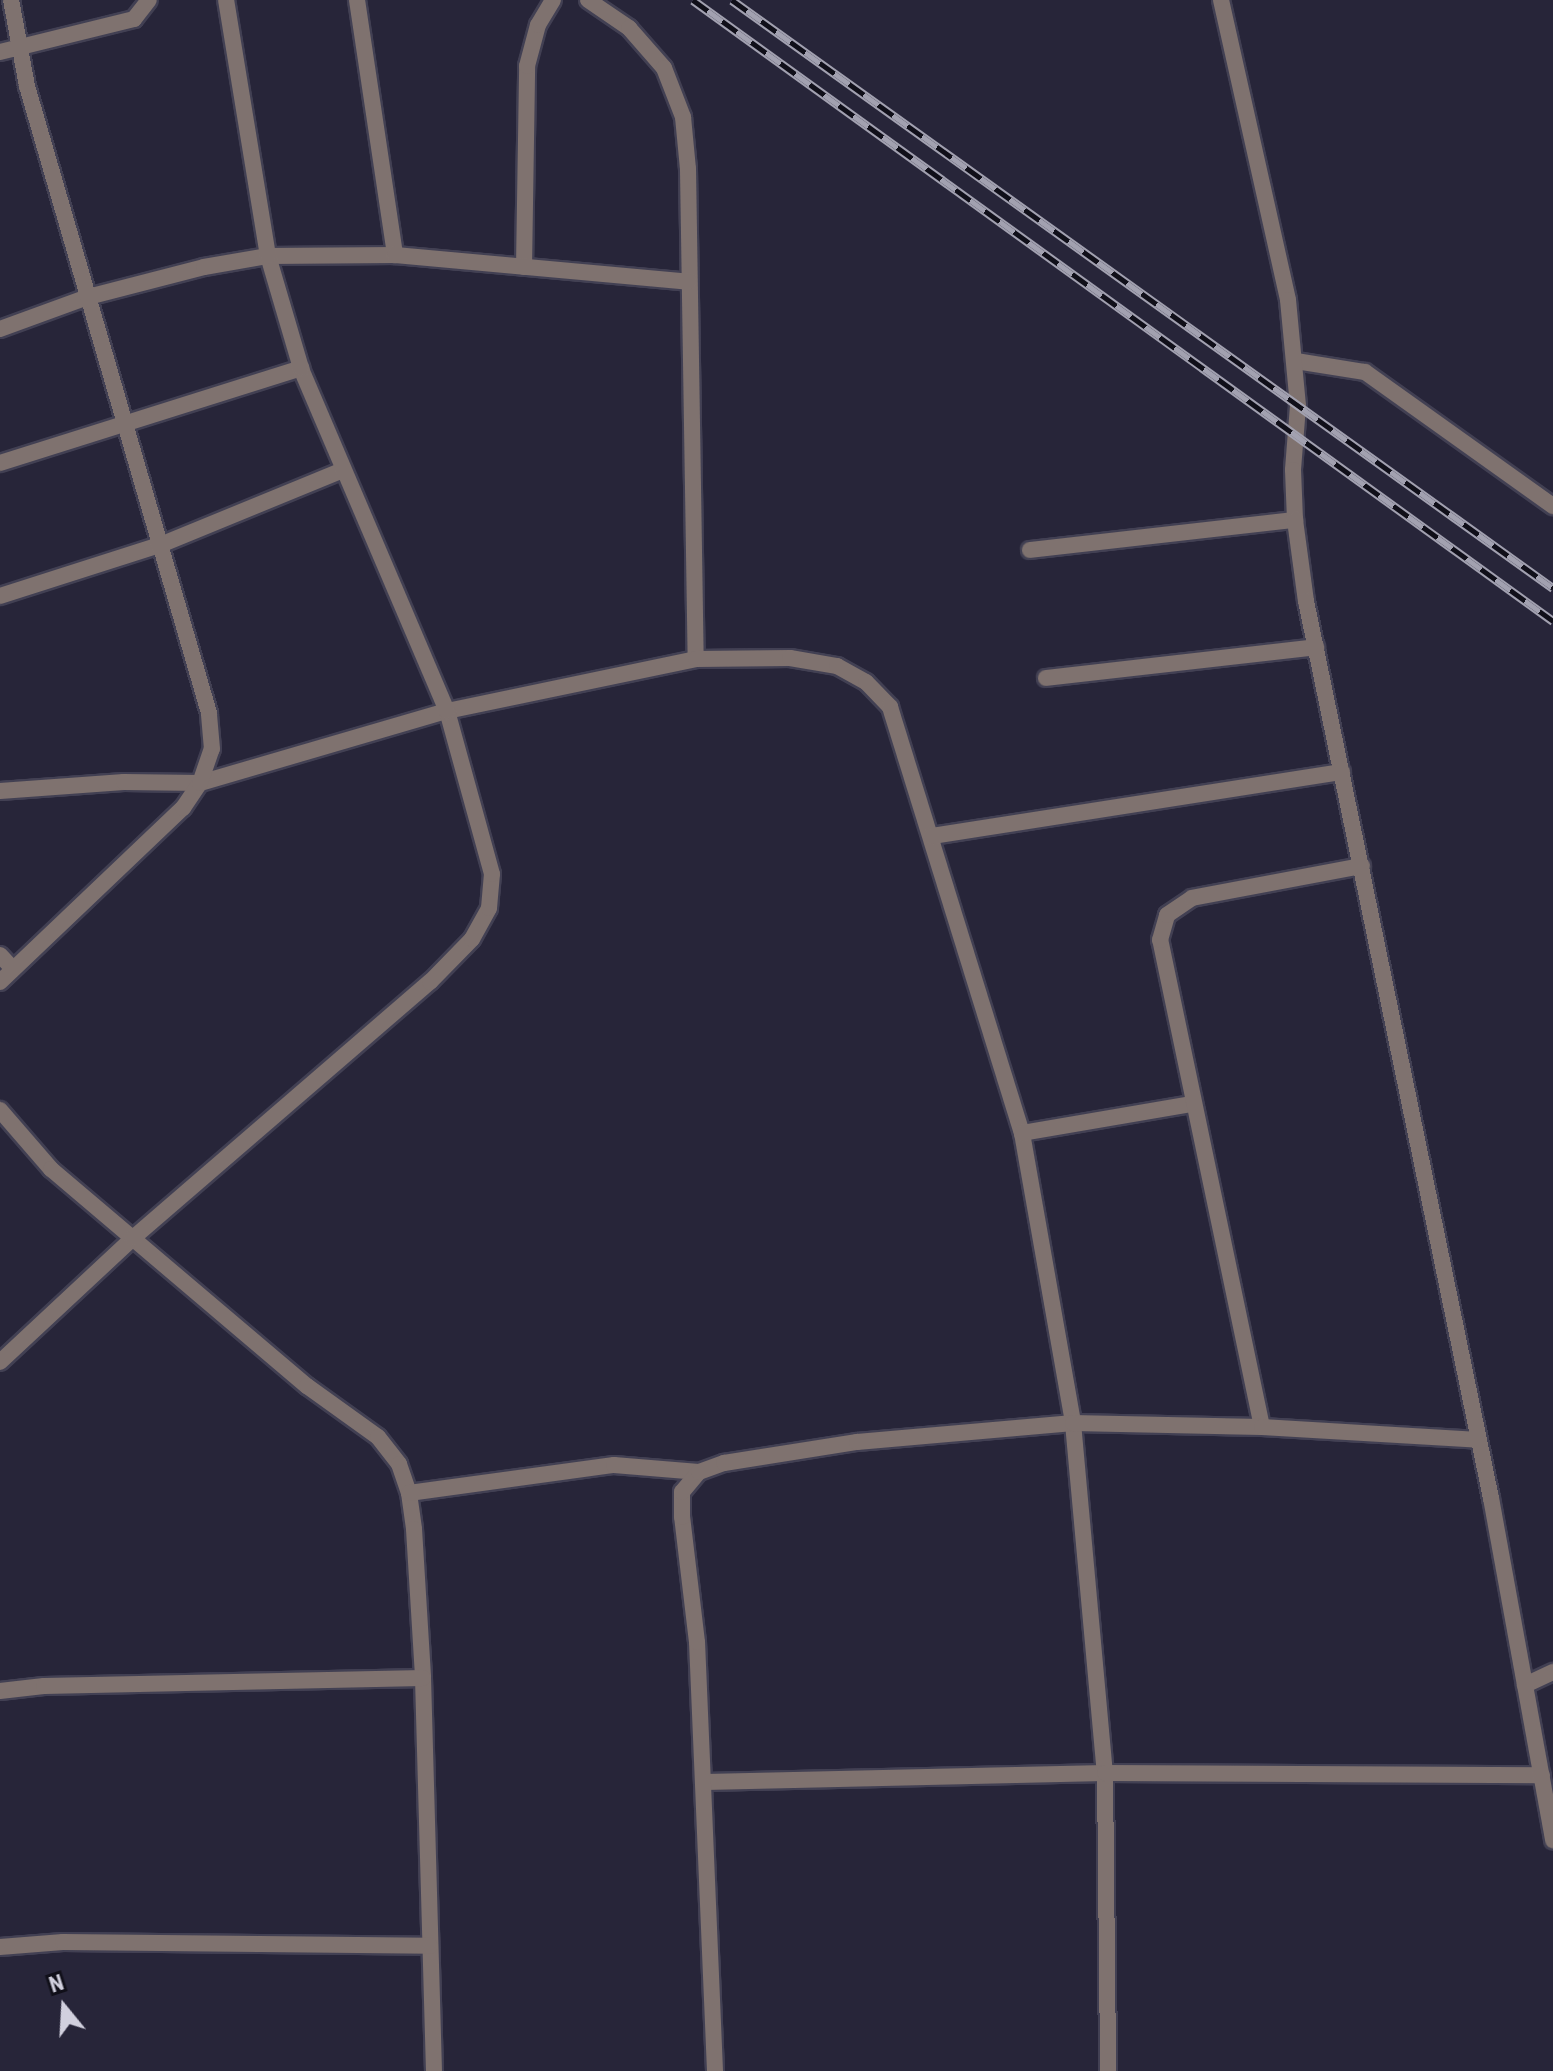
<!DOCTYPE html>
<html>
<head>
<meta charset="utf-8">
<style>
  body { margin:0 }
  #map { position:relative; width:1553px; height:2071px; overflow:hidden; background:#272539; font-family:"Roboto Condensed",sans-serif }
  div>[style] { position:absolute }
  .roads { filter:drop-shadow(2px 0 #424053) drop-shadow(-2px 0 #424053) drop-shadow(0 2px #424053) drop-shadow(0 -2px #424053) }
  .service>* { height:16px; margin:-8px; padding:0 8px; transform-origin:8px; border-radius:8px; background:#7f726f }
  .minor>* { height:16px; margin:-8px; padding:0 8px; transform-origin:8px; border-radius:8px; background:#7f726f }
  .tertiary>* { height:16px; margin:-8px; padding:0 8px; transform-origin:8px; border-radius:8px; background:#7f726f }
  .rail>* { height:9px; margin-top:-4.5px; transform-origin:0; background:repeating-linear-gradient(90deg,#100f19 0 18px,#a2a1b0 0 36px); box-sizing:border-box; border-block:2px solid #a2a1b0 }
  span { translate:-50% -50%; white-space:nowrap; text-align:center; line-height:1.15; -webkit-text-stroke:8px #100f19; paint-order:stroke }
  .north { position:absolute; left:24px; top:1967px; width:80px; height:80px; -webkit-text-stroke:6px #100f19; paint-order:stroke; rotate:342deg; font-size:22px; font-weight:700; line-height:32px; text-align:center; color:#d1d0de }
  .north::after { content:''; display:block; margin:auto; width:28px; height:36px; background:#d1d0de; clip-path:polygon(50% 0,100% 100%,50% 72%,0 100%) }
</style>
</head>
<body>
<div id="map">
  <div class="roads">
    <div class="service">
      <div style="left:1296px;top:361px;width:70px;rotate:9.1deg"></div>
      <div style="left:1365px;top:372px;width:231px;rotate:35.5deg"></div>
    </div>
    <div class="minor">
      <div style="left:357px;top:0;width:258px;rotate:81.5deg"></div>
      <div style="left:588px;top:0;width:50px;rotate:34.3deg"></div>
      <div style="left:629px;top:28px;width:53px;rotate:48.8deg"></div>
      <div style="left:664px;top:68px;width:53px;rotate:68.8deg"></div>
      <div style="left:683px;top:117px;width:52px;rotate:84.5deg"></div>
      <div style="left:688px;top:169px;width:490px;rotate:89.1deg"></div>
      <div style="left:0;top:52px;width:138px;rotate:-13.8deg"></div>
      <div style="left:134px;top:19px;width:24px;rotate:-52deg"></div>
      <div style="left:524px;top:267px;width:201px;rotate:-89.1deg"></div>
      <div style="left:527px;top:66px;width:42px;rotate:-75deg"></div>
      <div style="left:538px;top:25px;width:29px;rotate:-59deg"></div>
      <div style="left:0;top:329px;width:94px;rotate:-20deg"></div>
      <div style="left:88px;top:297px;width:120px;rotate:-14.5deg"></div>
      <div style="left:204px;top:267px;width:65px;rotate:-9.8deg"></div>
      <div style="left:268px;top:256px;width:127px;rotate:-0.5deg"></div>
      <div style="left:395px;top:255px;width:295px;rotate:5.2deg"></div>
      <div style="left:0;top:463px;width:316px;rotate:-17.5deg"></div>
      <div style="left:1030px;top:550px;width:267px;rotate:-6.5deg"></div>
      <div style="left:0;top:596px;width:168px;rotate:-17.7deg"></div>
      <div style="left:160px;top:545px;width:198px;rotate:-22.3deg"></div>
      <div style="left:1046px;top:678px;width:272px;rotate:-6.5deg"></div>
      <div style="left:0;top:791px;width:124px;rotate:-4.2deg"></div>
      <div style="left:124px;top:782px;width:76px;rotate:0.8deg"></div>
      <div style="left:200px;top:783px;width:257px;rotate:-16.3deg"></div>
      <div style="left:447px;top:711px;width:254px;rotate:-11.8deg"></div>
      <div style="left:696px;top:659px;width:94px;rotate:-0.6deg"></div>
      <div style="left:790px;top:658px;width:48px;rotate:9.7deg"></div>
      <div style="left:837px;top:666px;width:33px;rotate:29deg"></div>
      <div style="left:866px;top:682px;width:35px;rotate:46deg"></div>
      <div style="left:890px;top:707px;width:446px;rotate:72.8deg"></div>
      <div style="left:1022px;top:1133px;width:294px;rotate:80deg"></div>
      <div style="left:1073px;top:1423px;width:351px;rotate:84.8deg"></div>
      <div style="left:1105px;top:1773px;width:298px;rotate:89.4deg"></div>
      <div style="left:932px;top:836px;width:415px;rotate:-8.9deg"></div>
      <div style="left:0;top:955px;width:19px;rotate:47deg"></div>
      <div style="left:0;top:982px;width:253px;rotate:-43.6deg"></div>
      <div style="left:183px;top:808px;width:30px;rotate:-56deg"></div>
      <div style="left:200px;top:783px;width:36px;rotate:-71deg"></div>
      <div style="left:212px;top:749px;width:36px;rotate:-95deg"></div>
      <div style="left:209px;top:713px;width:653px;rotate:-106.19deg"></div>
      <div style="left:27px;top:86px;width:87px;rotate:-100.5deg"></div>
      <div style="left:0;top:1110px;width:78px;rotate:49.2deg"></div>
      <div style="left:51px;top:1169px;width:336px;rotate:40.3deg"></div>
      <div style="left:307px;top:1386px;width:87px;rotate:35.7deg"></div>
      <div style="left:378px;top:1437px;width:34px;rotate:52deg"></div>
      <div style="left:399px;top:1464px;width:31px;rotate:71deg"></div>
      <div style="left:409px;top:1493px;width:36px;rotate:82deg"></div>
      <div style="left:414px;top:1529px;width:149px;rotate:86.5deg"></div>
      <div style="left:423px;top:1678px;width:393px;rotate:88.4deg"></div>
      <div style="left:1022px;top:1133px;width:172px;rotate:-9.7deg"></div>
      <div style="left:0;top:1362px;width:182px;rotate:-43deg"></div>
      <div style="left:133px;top:1238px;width:392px;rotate:-40.8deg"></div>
      <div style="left:430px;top:982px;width:60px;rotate:-45.7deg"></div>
      <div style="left:472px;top:939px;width:35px;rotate:-61deg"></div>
      <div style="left:489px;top:908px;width:34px;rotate:-85deg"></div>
      <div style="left:492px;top:874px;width:169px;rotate:-105.4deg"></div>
      <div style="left:447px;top:711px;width:373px;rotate:-113.1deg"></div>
      <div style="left:301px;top:368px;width:117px;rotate:-106.4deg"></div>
      <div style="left:268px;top:256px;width:259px;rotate:-99.3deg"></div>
      <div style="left:1262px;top:1427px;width:498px;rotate:-101.8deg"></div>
      <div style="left:1160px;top:940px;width:26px;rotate:-74deg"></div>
      <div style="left:1167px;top:915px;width:30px;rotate:-34deg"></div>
      <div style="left:1192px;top:898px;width:173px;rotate:-10.7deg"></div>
      <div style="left:409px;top:1493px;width:207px;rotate:-7.8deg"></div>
      <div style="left:614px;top:1465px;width:85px;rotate:4.7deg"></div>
      <div style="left:1525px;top:1685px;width:31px;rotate:-25deg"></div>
      <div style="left:0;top:1691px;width:44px;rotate:-6.5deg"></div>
      <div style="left:44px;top:1686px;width:379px;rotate:-1.2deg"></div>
      <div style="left:705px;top:1782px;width:400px;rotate:-1.3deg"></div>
      <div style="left:1105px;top:1773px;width:437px;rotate:0.3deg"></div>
      <div style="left:0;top:1947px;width:63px;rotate:-4.5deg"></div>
      <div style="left:63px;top:1942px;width:367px;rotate:0.6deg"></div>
      <div style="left:715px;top:2071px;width:429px;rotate:-92.4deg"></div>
      <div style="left:697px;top:1642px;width:126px;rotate:-96.8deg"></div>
      <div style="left:682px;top:1517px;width:25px;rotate:-90deg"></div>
      <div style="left:682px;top:1492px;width:26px;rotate:-50deg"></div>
      <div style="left:699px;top:1472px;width:27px;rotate:-20deg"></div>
      <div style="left:724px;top:1463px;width:135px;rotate:-9deg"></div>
      <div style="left:857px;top:1442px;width:217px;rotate:-5deg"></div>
      <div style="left:1073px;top:1423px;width:189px;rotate:1.2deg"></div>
      <div style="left:1262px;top:1427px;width:217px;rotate:3.4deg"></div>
    </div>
    <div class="tertiary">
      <div style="left:1221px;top:0;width:307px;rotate:77.4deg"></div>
      <div style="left:1288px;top:300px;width:106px;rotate:84.6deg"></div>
      <div style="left:1298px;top:406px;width:64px;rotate:94.5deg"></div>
      <div style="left:1293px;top:470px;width:50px;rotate:87.7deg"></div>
      <div style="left:1295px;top:520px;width:82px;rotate:82.3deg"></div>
      <div style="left:1306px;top:601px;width:916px;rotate:78.35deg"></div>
      <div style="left:1491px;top:1498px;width:348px;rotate:79.7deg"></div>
    </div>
  </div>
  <div class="rail">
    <div style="left:693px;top:0;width:1061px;rotate:35.83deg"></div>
    <div style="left:732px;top:0;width:1010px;rotate:35.61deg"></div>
  </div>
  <div class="north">N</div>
</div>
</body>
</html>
